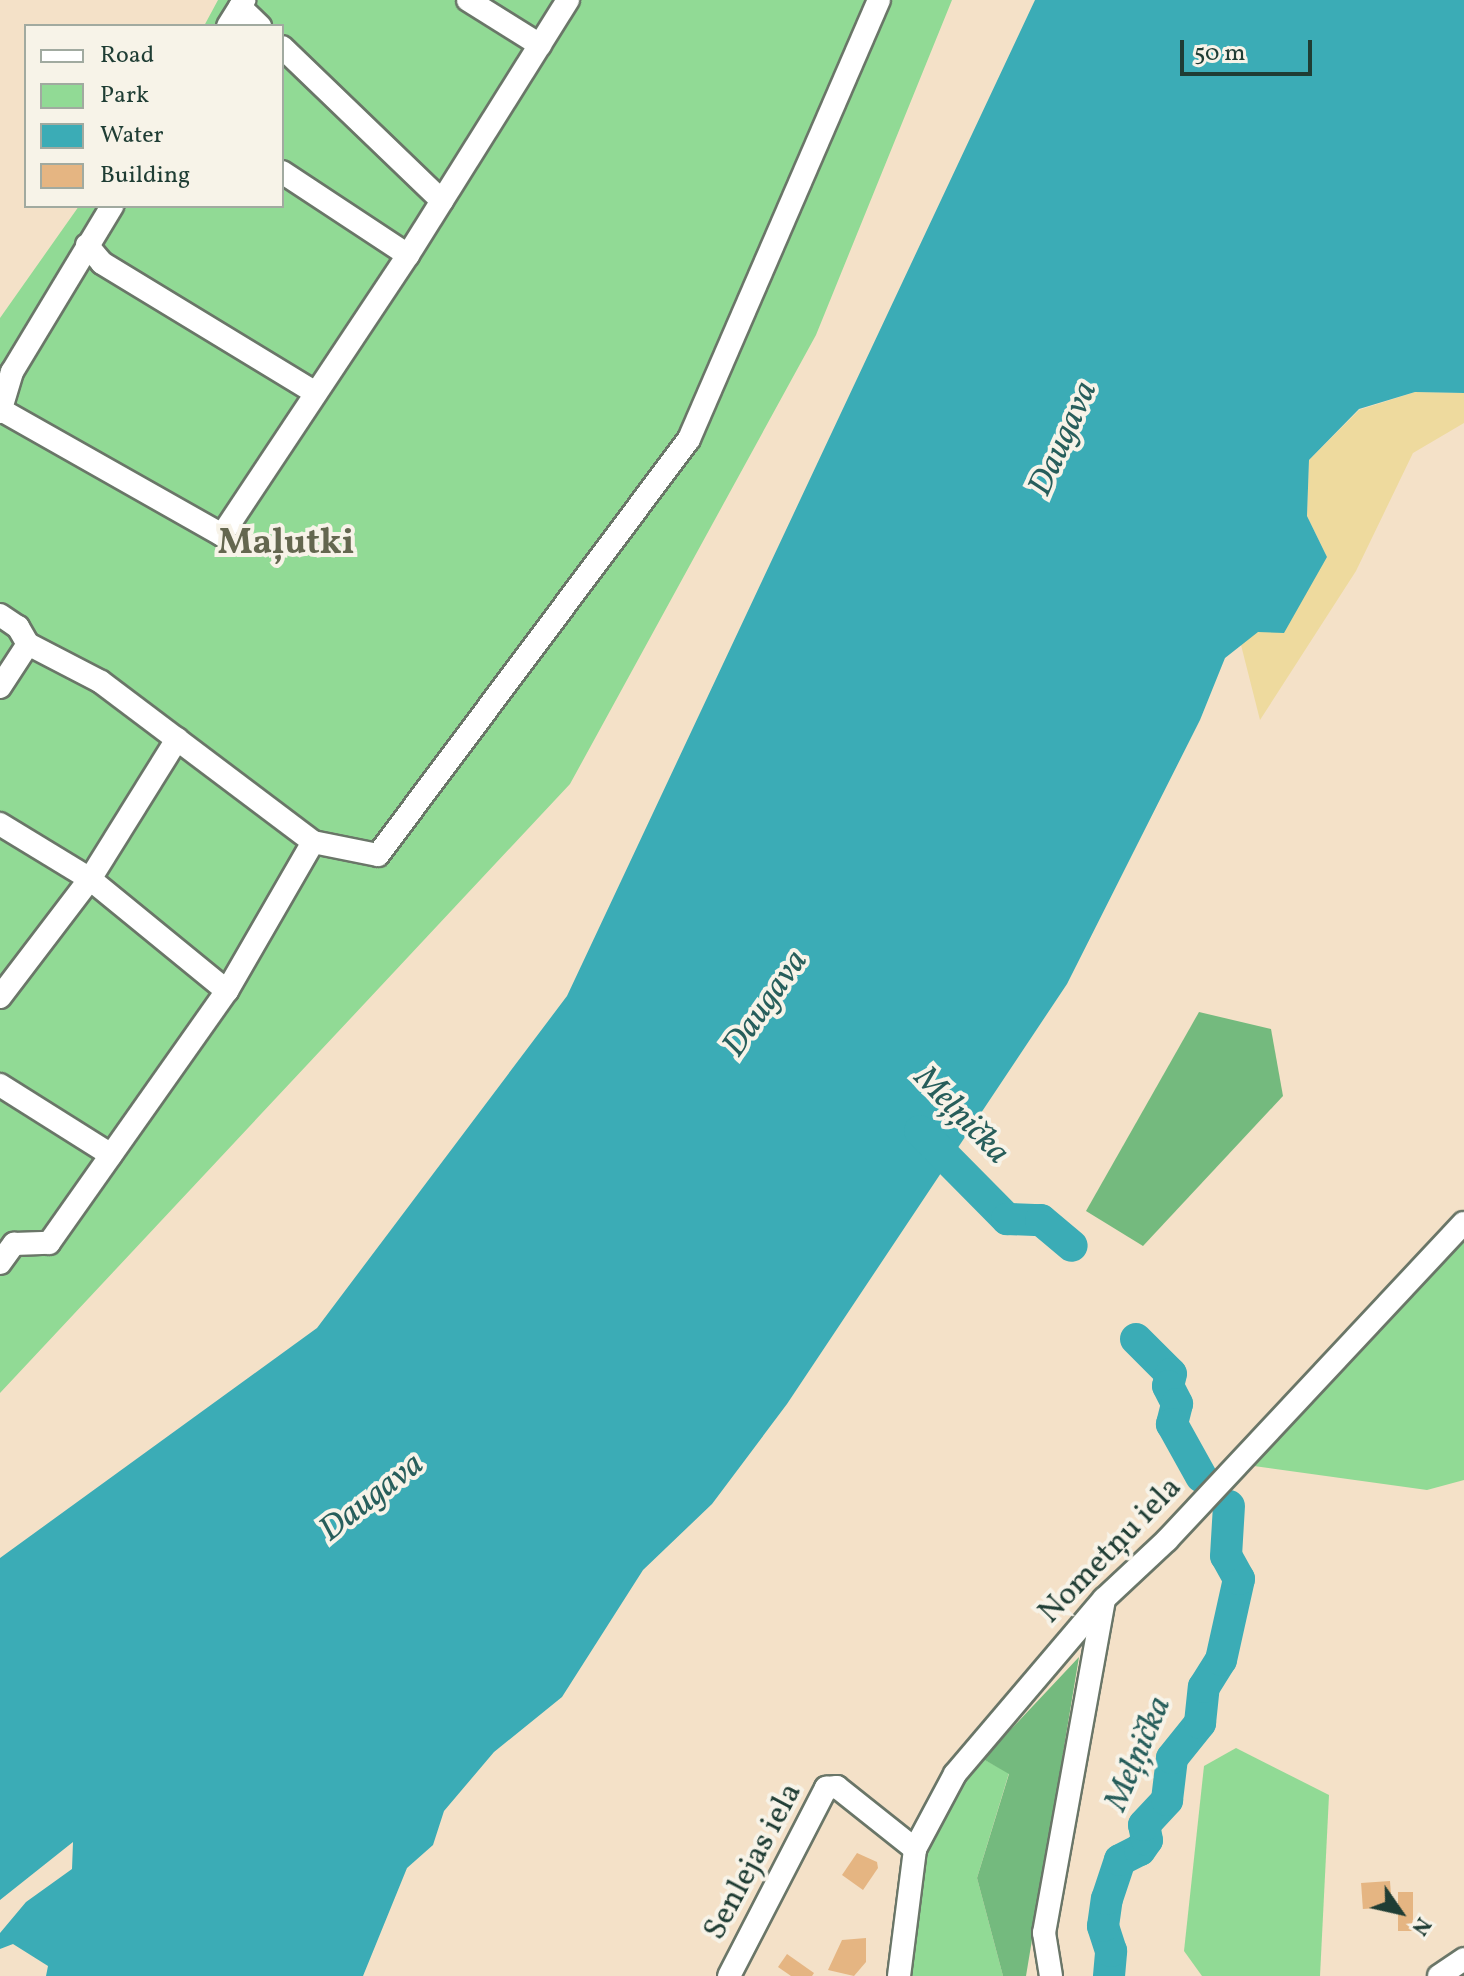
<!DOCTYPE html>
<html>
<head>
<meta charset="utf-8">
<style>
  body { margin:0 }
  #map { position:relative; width:1464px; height:1976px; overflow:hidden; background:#f4e1c8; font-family:Vollkorn,serif }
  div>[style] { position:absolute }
  .green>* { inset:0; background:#91da95 }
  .forest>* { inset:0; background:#74ba7e }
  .sand>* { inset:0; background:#eeda9e }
  .water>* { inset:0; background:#3bacb6 }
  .river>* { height:32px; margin:-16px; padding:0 16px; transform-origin:16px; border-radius:16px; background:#3bacb6 }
  .building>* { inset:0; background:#e5b582; transform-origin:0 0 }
  .roads { filter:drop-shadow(2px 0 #6a7668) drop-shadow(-2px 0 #6a7668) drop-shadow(0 2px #6a7668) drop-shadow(0 -2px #6a7668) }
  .minor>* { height:22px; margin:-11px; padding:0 11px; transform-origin:11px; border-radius:11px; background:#fff }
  span { translate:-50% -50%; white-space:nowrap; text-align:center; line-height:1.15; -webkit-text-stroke:8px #f7f3e8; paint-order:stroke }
  .street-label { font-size:32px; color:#1f3d34 }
  .water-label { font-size:34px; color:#275e5b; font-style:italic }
  .quarter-label { font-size:36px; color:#64674f; font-weight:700 }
  .legend { position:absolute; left:24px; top:24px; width:260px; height:184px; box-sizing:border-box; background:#f7f3e8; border:2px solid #a1aaa0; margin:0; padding:10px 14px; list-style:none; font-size:24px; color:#1f3d34 }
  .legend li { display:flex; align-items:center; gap:16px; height:40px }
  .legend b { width:40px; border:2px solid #a1aaa0 }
  .north { position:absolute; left:1360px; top:1872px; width:80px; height:80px; -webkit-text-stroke:6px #f7f3e8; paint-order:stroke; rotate:124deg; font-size:22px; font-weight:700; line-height:32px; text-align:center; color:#1f3d34 }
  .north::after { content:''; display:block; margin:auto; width:28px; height:36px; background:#1f3d34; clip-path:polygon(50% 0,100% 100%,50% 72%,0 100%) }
  .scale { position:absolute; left:1180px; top:40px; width:132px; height:36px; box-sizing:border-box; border:4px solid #1f3d34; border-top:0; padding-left:10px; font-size:24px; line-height:28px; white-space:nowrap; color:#1f3d34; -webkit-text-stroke:6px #f7f3e8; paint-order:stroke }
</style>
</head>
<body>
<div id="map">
  <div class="green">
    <div style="clip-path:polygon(218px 0,952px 0,816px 335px,570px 784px,0 1393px,0 318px,79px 206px,282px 206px,282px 26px,204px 26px)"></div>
    <div style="clip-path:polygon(1464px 1240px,1464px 1480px,1427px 1490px,1254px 1466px)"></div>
    <div style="clip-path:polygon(1236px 1748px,1329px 1795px,1320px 1976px,1202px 1976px,1184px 1951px,1204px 1766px)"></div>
    <div style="clip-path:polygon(983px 1759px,1009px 1773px,977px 1878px,1003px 1976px,907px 1976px,924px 1848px,939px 1817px)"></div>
  </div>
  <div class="forest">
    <div style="clip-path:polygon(1199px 1012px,1271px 1029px,1283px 1096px,1143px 1246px,1086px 1211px)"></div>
    <div style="clip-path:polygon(1079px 1657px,1026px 1976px,1003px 1976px,977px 1878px,1009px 1774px,983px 1759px)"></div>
  </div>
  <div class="sand">
    <div style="clip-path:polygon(1415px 392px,1464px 393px,1464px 423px,1413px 453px,1356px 571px,1260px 720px,1241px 645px,1327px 557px,1307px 516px,1309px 460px,1359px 410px)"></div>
  </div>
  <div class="water">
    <div style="clip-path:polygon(1035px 0,1464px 0,1464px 393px,1415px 392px,1359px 409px,1309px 460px,1307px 516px,1327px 557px,1284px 633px,1258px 632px,1225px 658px,1200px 720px,1067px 984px,787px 1404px,712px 1504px,643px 1570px,562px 1697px,494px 1752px,444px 1811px,433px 1845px,407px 1868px,363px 1976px,46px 1976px,48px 1966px,13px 1944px,0 1949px,0 1933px,26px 1902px,72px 1869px,73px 1842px,0 1900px,0 1558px,317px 1328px,567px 996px)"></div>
  </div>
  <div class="river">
    <div style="left:920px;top:1131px;width:124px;rotate:45.3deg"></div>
    <div style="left:1007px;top:1219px;width:34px;rotate:2deg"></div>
    <div style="left:1041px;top:1220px;width:40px;rotate:40deg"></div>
    <div style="left:1136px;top:1339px;width:49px;rotate:45deg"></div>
    <div style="left:1171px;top:1374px;width:12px;rotate:104deg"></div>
    <div style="left:1168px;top:1386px;width:20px;rotate:63deg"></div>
    <div style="left:1177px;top:1404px;width:21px;rotate:104deg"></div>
    <div style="left:1172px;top:1424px;width:60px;rotate:60.9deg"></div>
    <div style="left:1109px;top:1976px;width:25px;rotate:-85deg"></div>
    <div style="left:1111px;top:1951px;width:26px;rotate:-108deg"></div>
    <div style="left:1103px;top:1926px;width:27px;rotate:-82deg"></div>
    <div style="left:1107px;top:1899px;width:41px;rotate:-71.6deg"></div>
    <div style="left:1120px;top:1860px;width:22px;rotate:-27deg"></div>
    <div style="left:1140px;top:1850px;width:12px;rotate:-55deg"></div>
    <div style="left:1147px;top:1840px;width:15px;rotate:-101deg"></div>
    <div style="left:1144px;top:1825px;width:34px;rotate:-47deg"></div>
    <div style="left:1167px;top:1800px;width:42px;rotate:-83.2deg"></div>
    <div style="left:1172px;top:1758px;width:45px;rotate:-51.3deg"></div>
    <div style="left:1200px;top:1723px;width:36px;rotate:-84deg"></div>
    <div style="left:1204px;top:1687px;width:32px;rotate:-58deg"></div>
    <div style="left:1221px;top:1660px;width:83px;rotate:-77.5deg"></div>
    <div style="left:1239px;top:1579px;width:26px;rotate:-119deg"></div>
    <div style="left:1226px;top:1556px;width:50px;rotate:-86.6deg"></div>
  </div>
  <div class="building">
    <div style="clip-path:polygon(857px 1853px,877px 1862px,878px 1868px,863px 1890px,842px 1875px)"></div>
    <div style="left:1390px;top:1881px;width:26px;height:29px;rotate:86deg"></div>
    <div style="left:1398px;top:1892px;width:15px;height:39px"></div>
    <div style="clip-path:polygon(866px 1938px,866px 1962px,854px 1976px,828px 1970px,842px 1940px)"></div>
    <div style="clip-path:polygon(787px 1954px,814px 1973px,812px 1976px,791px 1976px,778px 1967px)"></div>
  </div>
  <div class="roads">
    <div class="minor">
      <div style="left:468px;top:0;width:85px;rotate:32deg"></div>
      <div style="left:240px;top:7px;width:28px;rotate:44deg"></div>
      <div style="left:228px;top:26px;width:31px;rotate:-58deg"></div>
      <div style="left:282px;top:47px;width:222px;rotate:43.9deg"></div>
      <div style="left:282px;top:172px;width:151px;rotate:33.4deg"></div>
      <div style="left:87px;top:245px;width:23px;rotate:50deg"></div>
      <div style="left:102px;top:263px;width:250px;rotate:31.3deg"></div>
      <div style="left:3px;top:411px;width:252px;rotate:29.5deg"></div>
      <div style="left:222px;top:535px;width:336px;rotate:-56.4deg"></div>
      <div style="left:408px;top:255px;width:301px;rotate:-57.9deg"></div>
      <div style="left:0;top:412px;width:42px;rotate:-73.3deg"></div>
      <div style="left:12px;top:372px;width:194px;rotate:-58.9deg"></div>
      <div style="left:0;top:615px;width:22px;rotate:34deg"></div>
      <div style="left:18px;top:627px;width:20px;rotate:60deg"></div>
      <div style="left:28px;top:644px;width:82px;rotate:27.5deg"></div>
      <div style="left:101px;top:682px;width:266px;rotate:37deg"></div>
      <div style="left:0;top:687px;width:51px;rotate:-56.9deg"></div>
      <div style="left:0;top:824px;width:105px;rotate:31.4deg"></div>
      <div style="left:90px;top:879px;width:177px;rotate:39.3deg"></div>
      <div style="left:0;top:997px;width:148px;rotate:-52.7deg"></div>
      <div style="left:90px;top:879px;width:165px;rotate:-58.1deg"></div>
      <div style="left:0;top:1085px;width:131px;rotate:32.2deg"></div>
      <div style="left:0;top:1263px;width:24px;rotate:-54deg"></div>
      <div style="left:14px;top:1244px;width:35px;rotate:-2deg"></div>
      <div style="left:49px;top:1243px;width:309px;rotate:-54.8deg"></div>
      <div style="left:227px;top:991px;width:172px;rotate:-60deg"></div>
      <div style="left:313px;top:842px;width:66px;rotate:11.3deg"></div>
      <div style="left:378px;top:855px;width:519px;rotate:-53.22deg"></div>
      <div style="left:689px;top:439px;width:478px;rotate:-66.6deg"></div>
      <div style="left:729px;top:1976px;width:212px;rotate:-62.7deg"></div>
      <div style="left:826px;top:1788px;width:11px;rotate:-5deg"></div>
      <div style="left:837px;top:1787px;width:100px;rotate:38.5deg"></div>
      <div style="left:899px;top:1976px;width:128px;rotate:-82.8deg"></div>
      <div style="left:915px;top:1849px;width:85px;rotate:-61.9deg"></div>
      <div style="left:955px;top:1774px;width:230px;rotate:-49.6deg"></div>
      <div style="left:1104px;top:1599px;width:86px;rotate:-43.1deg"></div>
      <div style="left:1167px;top:1540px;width:434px;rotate:-46.9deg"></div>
      <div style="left:1051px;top:1976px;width:44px;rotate:-99.2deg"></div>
      <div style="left:1044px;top:1933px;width:338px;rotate:-79.8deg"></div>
      <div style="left:1439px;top:1976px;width:30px;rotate:-34deg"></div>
    </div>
  </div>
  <div class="street-label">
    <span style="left:1111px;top:1551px;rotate:-46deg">Nometņu iela</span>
    <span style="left:754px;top:1862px;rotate:-62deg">Senlejas iela</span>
  </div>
  <div class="water-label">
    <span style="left:1064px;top:439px;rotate:-66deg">Daugava</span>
    <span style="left:766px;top:1004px;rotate:-55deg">Daugava</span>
    <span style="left:961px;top:1116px;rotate:46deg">Meļņička</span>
    <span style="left:372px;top:1498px;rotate:-38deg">Daugava</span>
    <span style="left:1139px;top:1754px;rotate:-67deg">Meļņička</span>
  </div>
  <div class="quarter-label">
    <span style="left:286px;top:545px">Maļutki</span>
  </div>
  <ul class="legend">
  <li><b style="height:10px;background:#fff"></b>Road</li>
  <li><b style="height:22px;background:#91da95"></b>Park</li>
  <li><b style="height:22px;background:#3bacb6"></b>Water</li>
  <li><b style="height:22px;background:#e5b582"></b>Building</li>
  </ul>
  <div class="north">N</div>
  <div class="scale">50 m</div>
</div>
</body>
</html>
